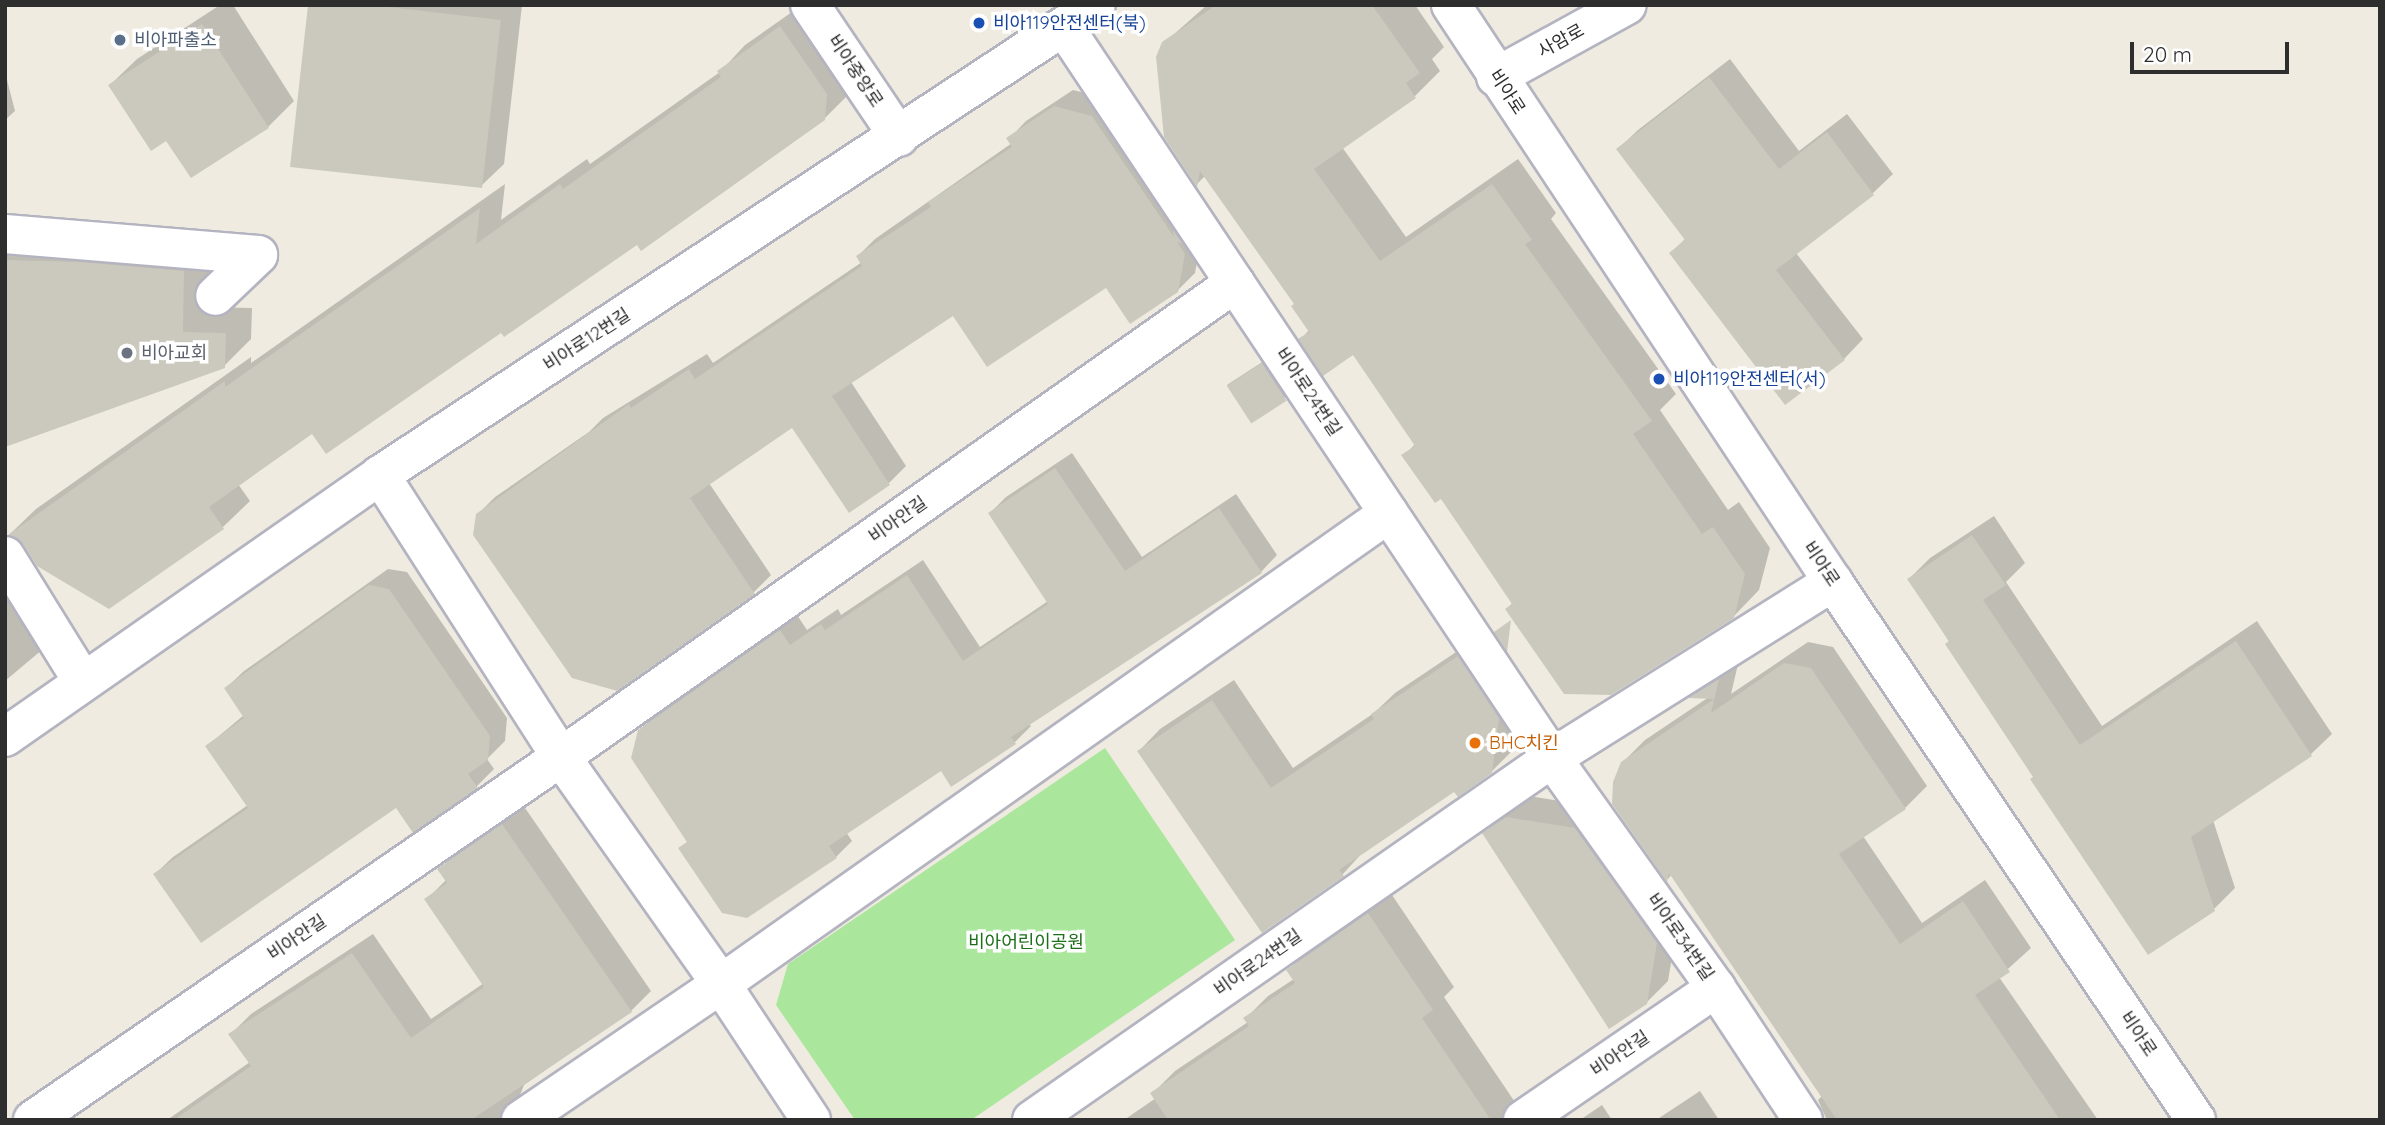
<!DOCTYPE html>
<html>
<head>
<meta charset="utf-8">
<style>
  body { margin:0 }
  #map { position:relative; width:2385px; height:1125px; overflow:hidden; background:#efebe0; font-family:Quicksand,"Noto Sans KR",sans-serif }
  div>[style] { position:absolute }
  .green>* { inset:0; background:#aae69c }
  .shadow>* { inset:0; background:#0003; transform-origin:0 0 }
  .building>* { inset:0; background:#cbc9be; transform-origin:0 0 }
  .roads { filter:drop-shadow(2px 0 #b4b4c1) drop-shadow(-2px 0 #b4b4c1) drop-shadow(0 2px #b4b4c1) drop-shadow(0 -2px #b4b4c1) }
  .minor>* { height:38px; margin:-19px; padding:0 19px; transform-origin:19px; border-radius:19px; background:#fff }
  .dots>* { width:19px; height:19px; translate:-50% -50%; box-sizing:border-box; border:4px solid #fff; border-radius:50% }
  span { translate:-50% -50%; white-space:nowrap; text-align:center; line-height:1.15; -webkit-text-stroke:7px #fff; paint-order:stroke }
  .transit-label { font-size:18px; color:#164399 }
  .left { translate:0 -50%; text-align:left }
  .service-label { font-size:18px; color:#4e5e75 }
  .street-label { font-size:18px; color:#2e2e2e }
  .worship-label { font-size:18px; color:#5b616d }
  .food-label { font-size:18px; color:#c56008 }
  .park-label { font-size:18px; color:#1e6f19 }
  .frame { position:absolute; inset:0; border:7px solid #2e2e2e; pointer-events:none }
  .scale { position:absolute; left:2130px; top:42px; width:159px; height:32px; box-sizing:border-box; border:4px solid #2e2e2e; border-top:0; padding-left:9px; font-size:21px; line-height:24px; white-space:nowrap; color:#2e2e2e; -webkit-text-stroke:5px #fff; paint-order:stroke }
</style>
</head>
<body>
<div id="map">
  <div class="green">
    <div style="clip-path:polygon(1105px 748px,1235px 940px,971px 1120px,855px 1120px,776px 1005px,788px 964px)"></div>
  </div>
  <div class="shadow">
    <div style="clip-path:polygon(220px 5px,233px 5px,294px 101px,268px 127px,167px 138px,110px 85px,137px 59px)"></div>
    <div style="clip-path:polygon(309px 5px,522px 5px,504px 164px,481px 186px)"></div>
    <div style="clip-path:polygon(802px 5px,851px 92px,824px 119px,501px 330px,313px 432px,238px 484px,250px 501px,223px 527px,109px 607px,10px 534px,36px 509px,251px 357px,251px 363px,505px 184px,501px 220px,587px 159px,590px 164px,720px 72px,745px 45px)"></div>
    <div style="clip-path:polygon(1207px 5px,1415px 5px,1444px 47px,1432px 59px,1440px 71px,1414px 97px,1342px 147px,1406px 237px,1518px 159px,1556px 213px,1551px 219px,1676px 394px,1660px 410px,1728px 510px,1739px 502px,1770px 548px,1759px 590px,1733px 617px,1507px 609px,1513px 602px,1441px 497px,1404px 456px,1416px 443px,1353px 353px,1301px 339px,1309px 330px,1296px 303px,1205px 176px,1197px 184px,1164px 43px)"></div>
    <div style="clip-path:polygon(1730px 59px,1799px 151px,1847px 114px,1893px 174px,1873px 193px,1796px 253px,1863px 339px,1844px 359px,1671px 253px,1686px 238px,1618px 149px,1638px 130px)"></div>
    <div style="clip-path:polygon(5px 72px,15px 111px,5px 120px)"></div>
    <div style="clip-path:polygon(1073px 90px,1109px 99px,1202px 236px,1195px 273px,1177px 291px,1107px 286px,954px 313px,851px 382px,906px 466px,889px 483px,849px 510px,793px 426px,709px 483px,771px 575px,754px 592px,617px 689px,477px 515px,495px 497px,589px 432px,603px 418px,707px 354px,713px 363px,862px 262px,858px 256px,875px 239px,1012px 143px,1009px 139px,1026px 121px)"></div>
    <div style="clip-path:polygon(5px 234px,210px 245px,208px 307px,252px 308px,251px 339px,224px 366px,5px 439px)"></div>
    <div style="left:1270px;top:357px;width:42px;height:51px;rotate:57deg"></div>
    <div style="clip-path:polygon(1072px 453px,1142px 557px,1236px 494px,1277px 555px,1261px 572px,1029px 724px,1031px 726px,1015px 742px,941px 769px,846px 832px,852px 841px,836px 857px,680px 849px,688px 841px,640px 730px,656px 714px,797px 615px,807px 630px,838px 609px,841px 615px,923px 560px,980px 647px,1048px 601px,990px 513px,1006px 497px)"></div>
    <div style="clip-path:polygon(1994px 516px,2025px 563px,2006px 582px,2102px 726px,2257px 621px,2332px 734px,2311px 754px,2213px 820px,2235px 888px,2214px 909px,2035px 776px,1909px 579px,1930px 558px)"></div>
    <div style="clip-path:polygon(5px 533px,43px 649px,5px 681px)"></div>
    <div style="clip-path:polygon(388px 569px,407px 572px,507px 718px,505px 741px,487px 759px,494px 769px,476px 787px,396px 806px,155px 874px,173px 857px,248px 805px,207px 746px,244px 715px,226px 688px,244px 671px)"></div>
    <div style="clip-path:polygon(1480px 636px,1520px 696px,1513px 750px,1491px 772px,1455px 789px,1363px 852px,1342px 875px,1139px 751px,1160px 729px,1234px 680px,1293px 768px,1374px 713px,1395px 693px)"></div>
    <div style="clip-path:polygon(1808px 642px,1833px 647px,1927px 786px,1905px 808px,1863px 836px,1922px 923px,1985px 880px,2031px 948px,1999px 977px,2098px 1120px,1827px 1120px,1818px 1100px,1823px 1095px,1672px 874px,1668px 879px,1623px 762px,1645px 740px,1709px 697px,1692px 697px,1712px 677px,1739px 660px,1731px 694px)"></div>
    <div style="clip-path:polygon(1529px 796px,1597px 807px,1678px 921px,1668px 981px,1646px 1003px,1484px 834px,1506px 812px)"></div>
    <div style="clip-path:polygon(523px 805px,651px 991px,631px 1011px,524px 1085px,518px 1100px,531px 1120px,167px 1120px,250px 1062px,231px 1034px,251px 1014px,373px 934px,431px 1019px,484px 983px,426px 900px,447px 879px,440px 869px,459px 849px)"></div>
    <div style="clip-path:polygon(1390px 892px,1454px 987px,1444px 997px,1527px 1120px,1124px 1120px,1156px 1098px,1153px 1093px,1175px 1071px,1248px 1022px,1246px 1018px,1268px 996px,1294px 979px,1289px 970px,1310px 948px)"></div>
    <div style="clip-path:polygon(1700px 1091px,1719px 1120px,1656px 1120px)"></div>
    <div style="clip-path:polygon(1602px 1105px,1612px 1120px,1580px 1120px)"></div>
  </div>
  <div class="building">
    <div style="clip-path:polygon(308px 5px,371px 5px,501px 20px,482px 188px,290px 167px)"></div>
    <div style="clip-path:polygon(1216px 5px,1372px 5px,1420px 73px,1406px 83px,1416px 98px,1314px 169px,1380px 261px,1492px 184px,1532px 240px,1525px 244px,1652px 421px,1633px 434px,1702px 534px,1713px 527px,1745px 574px,1734px 618px,1611px 695px,1564px 694px,1505px 609px,1512px 604px,1441px 499px,1435px 503px,1401px 455px,1415px 446px,1353px 355px,1323px 376px,1298px 339px,1309px 332px,1291px 306px,1294px 304px,1200px 171px,1197px 187px,1164px 137px,1156px 57px,1162px 42px)"></div>
    <div style="clip-path:polygon(202px 24px,269px 128px,191px 178px,166px 141px,151px 151px,108px 85px)"></div>
    <div style="clip-path:polygon(780px 26px,827px 94px,825px 120px,641px 251px,637px 245px,504px 337px,501px 333px,326px 454px,312px 434px,209px 507px,224px 529px,109px 609px,37px 566px,23px 544px,8px 535px,225px 381px,225px 387px,480px 208px,476px 244px,560px 184px,563px 189px,721px 77px,717px 71px)"></div>
    <div style="clip-path:polygon(1709px 77px,1779px 169px,1827px 132px,1874px 195px,1776px 270px,1845px 360px,1785px 405px,1669px 253px,1685px 240px,1616px 149px)"></div>
    <div style="clip-path:polygon(1054px 106px,1092px 116px,1174px 237px,1173px 230px,1182px 243px,1177px 242px,1185px 254px,1178px 292px,1130px 324px,1106px 288px,987px 367px,953px 316px,832px 396px,890px 485px,849px 513px,792px 428px,690px 498px,755px 594px,617px 691px,572px 678px,473px 535px,476px 514px,629px 404px,631px 408px,689px 369px,695px 379px,862px 266px,856px 256px,931px 207px,928px 202px,1012px 147px,1006px 138px)"></div>
    <div style="clip-path:polygon(5px 260px,79px 262px,184px 271px,183px 332px,226px 333px,225px 368px,5px 447px)"></div>
    <div style="left:1262px;top:363px;width:45px;height:42px;rotate:57deg"></div>
    <div style="clip-path:polygon(1055px 468px,1125px 571px,1219px 508px,1262px 573px,1011px 737px,1016px 744px,951px 787px,941px 771px,829px 846px,837px 858px,747px 918px,722px 913px,678px 848px,687px 842px,631px 758px,638px 730px,780px 630px,790px 645px,821px 624px,825px 630px,907px 575px,963px 661px,1048px 604px,988px 513px)"></div>
    <div style="clip-path:polygon(1972px 535px,2006px 585px,1983px 600px,2080px 745px,2236px 641px,2312px 756px,2191px 837px,2215px 911px,2148px 955px,2030px 779px,2033px 777px,1945px 644px,1949px 641px,1907px 579px)"></div>
    <div style="clip-path:polygon(369px 585px,389px 589px,490px 736px,488px 760px,468px 774px,478px 788px,413px 833px,396px 808px,201px 943px,153px 874px,248px 808px,205px 746px,244px 718px,224px 688px)"></div>
    <div style="clip-path:polygon(1511px 620px,1507px 652px,1494px 632px)"></div>
    <div style="clip-path:polygon(1458px 656px,1499px 718px,1492px 773px,1458px 797px,1454px 792px,1339px 870px,1344px 876px,1262px 933px,1137px 751px,1212px 700px,1271px 788px,1374px 719px,1371px 714px)"></div>
    <div style="clip-path:polygon(1784px 663px,1811px 668px,1906px 809px,1839px 854px,1900px 944px,1963px 901px,2010px 972px,1975px 995px,2060px 1120px,1837px 1120px,1669px 873px,1667px 882px,1612px 804px,1613px 782px,1621px 762px,1714px 699px,1688px 698px,1719px 679px,1711px 713px)"></div>
    <div style="clip-path:polygon(1506px 817px,1575px 828px,1657px 943px,1647px 1004px,1609px 1029px,1482px 833px)"></div>
    <div style="clip-path:polygon(502px 824px,632px 1012px,471px 1120px,174px 1120px,251px 1066px,228px 1034px,352px 953px,411px 1038px,484px 987px,424px 899px,447px 883px,437px 869px)"></div>
    <div style="clip-path:polygon(1368px 913px,1433px 1010px,1422px 1018px,1491px 1120px,1168px 1120px,1150px 1093px,1249px 1026px,1243px 1018px,1295px 983px,1286px 970px)"></div>
  </div>
  <div class="roads">
    <div class="minor">
      <div style="left:810px;top:5px;width:159px;rotate:56deg"></div>
      <div style="left:1451px;top:5px;width:692px;rotate:56.49deg"></div>
      <div style="left:1833px;top:582px;width:649px;rotate:55.99deg"></div>
      <div style="left:1064px;top:27px;width:879px;rotate:56.27deg"></div>
      <div style="left:1552px;top:758px;width:282px;rotate:54.5deg"></div>
      <div style="left:1716px;top:988px;width:158px;rotate:56.6deg"></div>
      <div style="left:1496px;top:77px;width:149px;rotate:-28.8deg"></div>
      <div style="left:5px;top:234px;width:254px;rotate:4.7deg"></div>
      <div style="left:258px;top:255px;width:59px;rotate:136.4deg"></div>
      <div style="left:380px;top:475px;width:335px;rotate:57.3deg"></div>
      <div style="left:561px;top:757px;width:278px;rotate:54.8deg"></div>
      <div style="left:721px;top:984px;width:163px;rotate:56.5deg"></div>
      <div style="left:5px;top:556px;width:148px;rotate:58.2deg"></div>
      <div style="left:5px;top:737px;width:457px;rotate:-34.9deg"></div>
      <div style="left:380px;top:475px;width:856px;rotate:-33.28deg"></div>
      <div style="left:33px;top:1120px;width:641px;rotate:-34.51deg"></div>
      <div style="left:561px;top:757px;width:824px;rotate:-35.12deg"></div>
      <div style="left:521px;top:1120px;width:242px;rotate:-34.2deg"></div>
      <div style="left:721px;top:984px;width:817px;rotate:-35.19deg"></div>
      <div style="left:1032px;top:1120px;width:634px;rotate:-34.84deg"></div>
      <div style="left:1552px;top:758px;width:332px;rotate:-32.1deg"></div>
      <div style="left:1523px;top:1120px;width:234px;rotate:-34.4deg"></div>
    </div>
  </div>
  <div class="dots">
    <div style="left:979px;top:23px;background:#1a4fb4"></div>
    <div style="left:120px;top:40px;background:#5c6f8a"></div>
    <div style="left:127px;top:353px;background:#6b7280"></div>
    <div style="left:1659px;top:379px;background:#1a4fb4"></div>
    <div style="left:1475px;top:743px;background:#e8710a"></div>
  </div>
  <div class="transit-label">
    <span class="left" style="left:993px;top:23px">비아119안전센터(북)</span>
    <span class="left" style="left:1673px;top:379px">비아119안전센터(서)</span>
  </div>
  <div class="service-label">
    <span class="left" style="left:134px;top:40px">비아파출소</span>
  </div>
  <div class="street-label">
    <span style="left:1561px;top:41px;rotate:-29deg">사암로</span>
    <span style="left:855px;top:71px;rotate:56deg">비아중앙로</span>
    <span style="left:1507px;top:92px;rotate:57deg">비아로</span>
    <span style="left:587px;top:340px;rotate:-33deg">비아로12번길</span>
    <span style="left:1308px;top:392px;rotate:56deg">비아로24번길</span>
    <span style="left:898px;top:520px;rotate:-35deg">비아안길</span>
    <span style="left:1821px;top:564px;rotate:56deg">비아로</span>
    <span style="left:1680px;top:937px;rotate:55deg">비아로34번길</span>
    <span style="left:297px;top:938px;rotate:-34deg">비아안길</span>
    <span style="left:1258px;top:963px;rotate:-35deg">비아로24번길</span>
    <span style="left:2138px;top:1034px;rotate:56deg">비아로</span>
    <span style="left:1620px;top:1054px;rotate:-34deg">비아안길</span>
  </div>
  <div class="worship-label">
    <span class="left" style="left:141px;top:353px">비아교회</span>
  </div>
  <div class="food-label">
    <span class="left" style="left:1489px;top:743px">BHC치킨</span>
  </div>
  <div class="park-label">
    <span style="left:1026px;top:942px">비아어린이공원</span>
  </div>
  <div class="frame"></div>
  <div class="scale">20 m</div>
</div>
</body>
</html>
